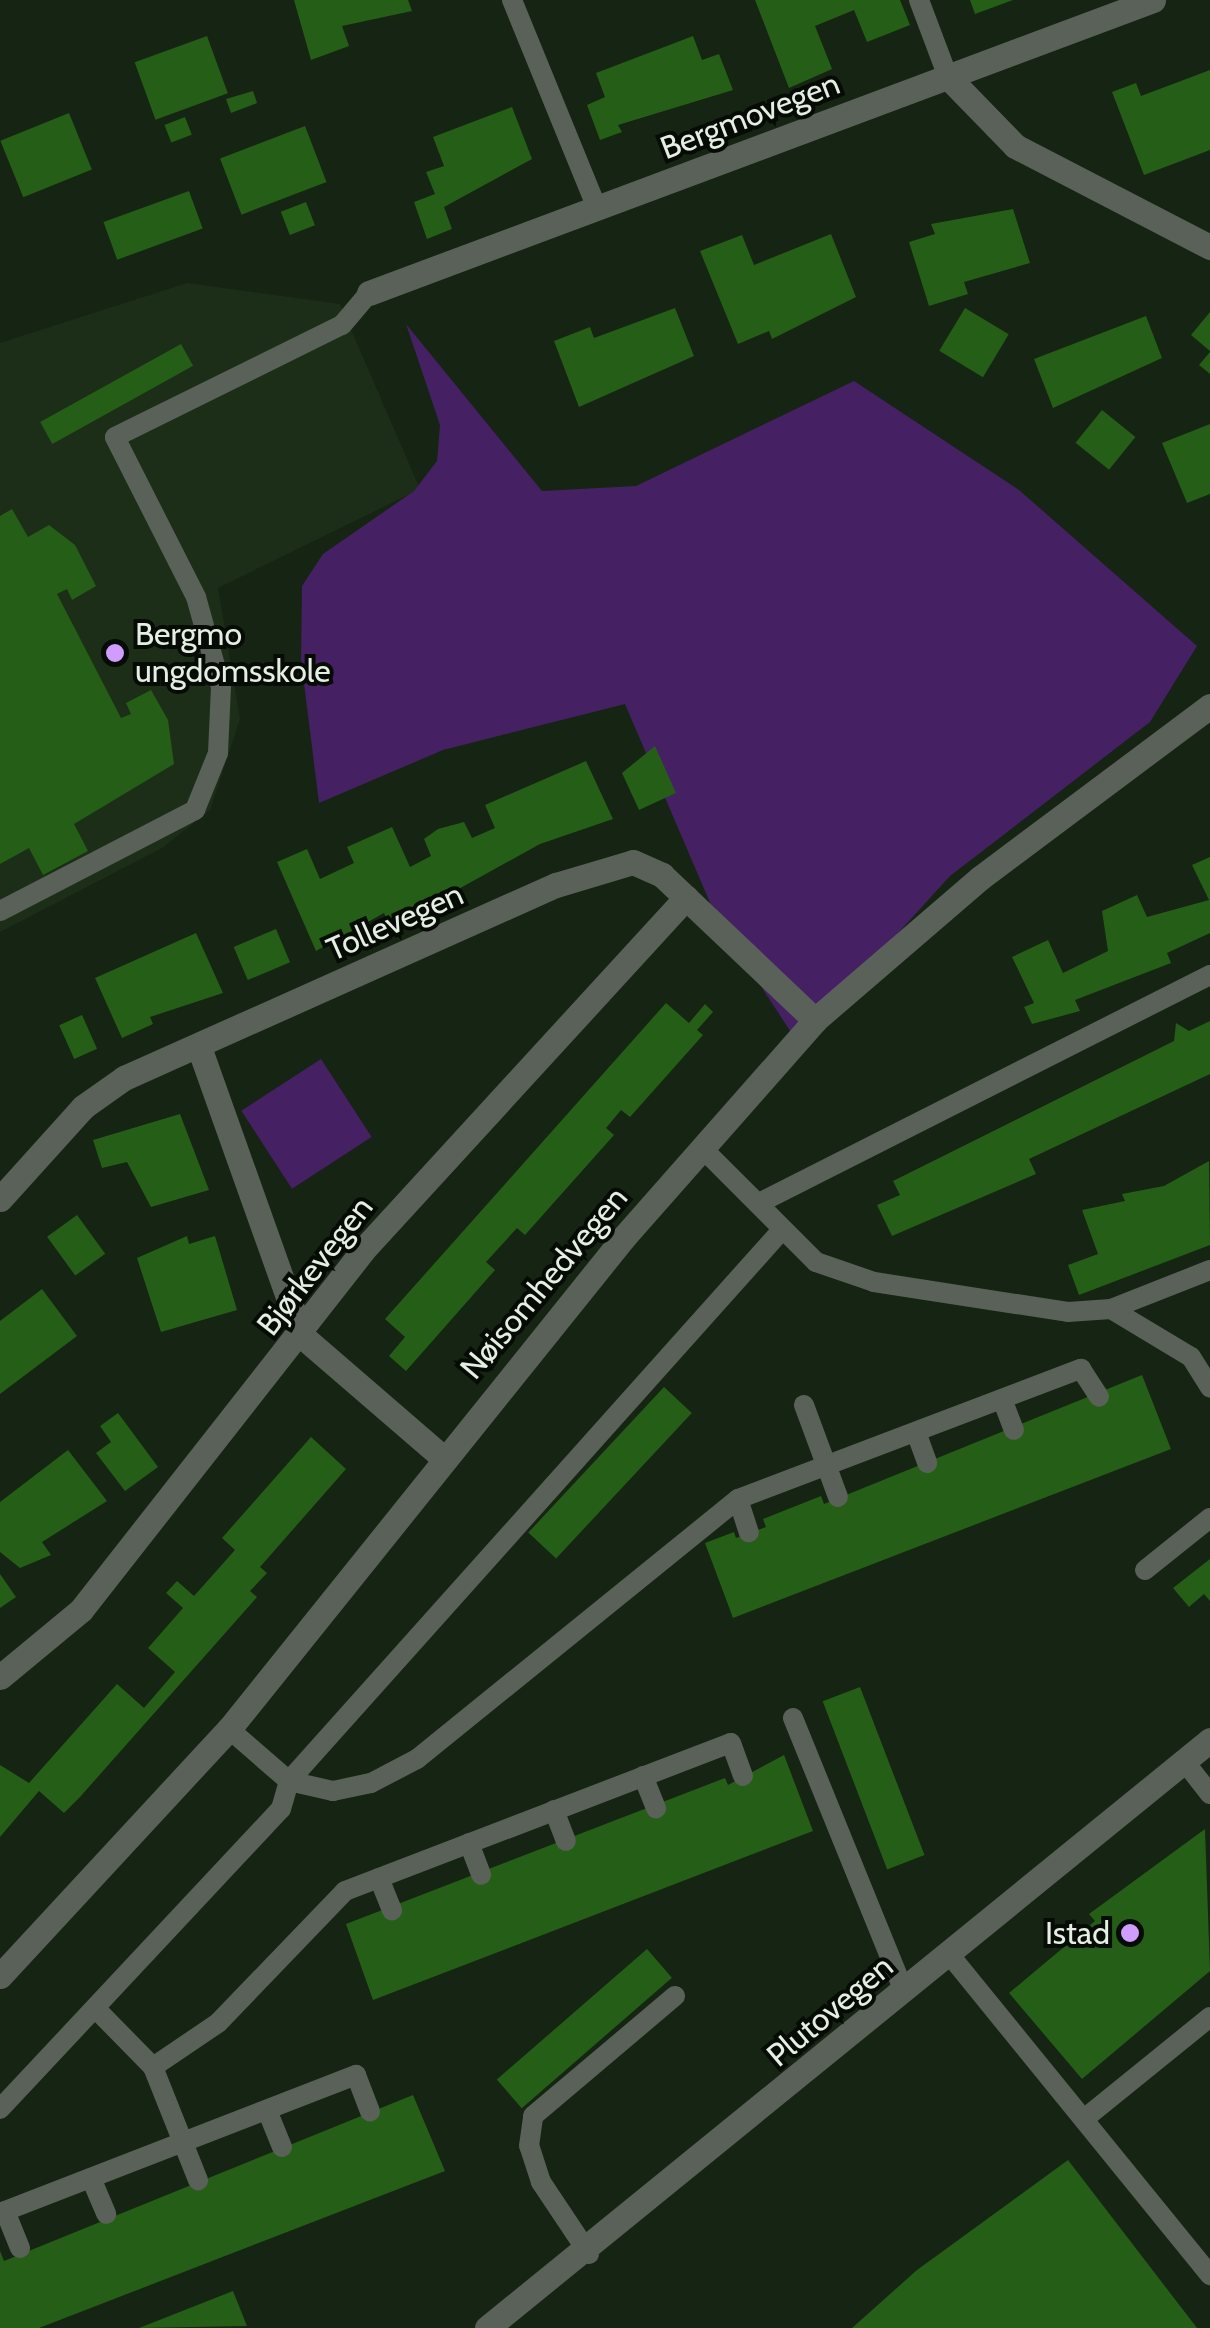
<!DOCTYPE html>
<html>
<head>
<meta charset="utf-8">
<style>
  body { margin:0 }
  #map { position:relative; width:1210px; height:2328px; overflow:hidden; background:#162413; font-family:Cabin,sans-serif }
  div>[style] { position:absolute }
  .built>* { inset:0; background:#1c2e18 }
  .green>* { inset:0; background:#452062; transform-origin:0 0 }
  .building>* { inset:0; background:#255e16; transform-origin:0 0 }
  .service>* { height:20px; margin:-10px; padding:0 10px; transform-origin:10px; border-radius:10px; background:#5a6158 }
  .minor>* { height:25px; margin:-12.5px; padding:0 12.5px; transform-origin:12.5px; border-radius:12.5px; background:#5a6158 }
  .dots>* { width:28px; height:28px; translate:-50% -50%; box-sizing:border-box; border:5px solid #060b05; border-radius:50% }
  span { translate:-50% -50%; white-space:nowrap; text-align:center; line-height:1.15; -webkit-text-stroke:8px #060b05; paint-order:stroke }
  .street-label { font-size:32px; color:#e4eee2 }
  .poi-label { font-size:32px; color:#e4eee2 }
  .left { translate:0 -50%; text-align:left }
  .right { translate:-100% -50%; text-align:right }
</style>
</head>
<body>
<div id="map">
  <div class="built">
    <div style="clip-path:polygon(187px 283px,340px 304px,420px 489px,218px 588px,240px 719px,210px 810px,162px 848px,0 932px,0 343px)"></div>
  </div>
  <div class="green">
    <div style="clip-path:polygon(406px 324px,542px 491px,636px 486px,854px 381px,1019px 490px,1197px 646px,1150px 722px,950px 876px,798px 1043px,717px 919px,625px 704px,443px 750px,319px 803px,301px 659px,302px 586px,323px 554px,414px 491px,437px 461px,440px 425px)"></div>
    <div style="left:321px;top:1059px;width:93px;height:95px;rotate:57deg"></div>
  </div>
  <div class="building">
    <div style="clip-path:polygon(294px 0,408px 0,412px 11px,342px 26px,349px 46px,311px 60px)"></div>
    <div style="clip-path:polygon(755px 0,900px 0,910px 25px,867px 42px,854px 10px,815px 26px,832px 69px,789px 88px)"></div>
    <div style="clip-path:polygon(970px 0,1013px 0,975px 14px)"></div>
    <div style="left:207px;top:36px;width:61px;height:77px;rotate:70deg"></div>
    <div style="clip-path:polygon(693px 36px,702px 60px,719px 54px,733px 90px,618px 125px,622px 132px,600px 140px,587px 105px,605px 97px,596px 73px)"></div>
    <div style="clip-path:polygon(1210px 70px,1210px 150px,1144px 175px,1112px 92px,1136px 83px,1141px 96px)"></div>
    <div style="clip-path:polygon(253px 91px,257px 103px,231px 113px,226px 99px)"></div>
    <div style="clip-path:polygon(512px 107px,532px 159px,444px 207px,452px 229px,427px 239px,414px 202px,435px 194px,426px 172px,444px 166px,433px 137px)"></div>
    <div style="left:69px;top:113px;width:61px;height:74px;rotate:68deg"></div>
    <div style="left:185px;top:117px;width:19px;height:22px;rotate:69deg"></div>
    <div style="left:305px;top:126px;width:60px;height:91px;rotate:69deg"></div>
    <div style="left:189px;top:191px;width:40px;height:91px;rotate:70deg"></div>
    <div style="left:306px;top:202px;width:25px;height:27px;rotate:69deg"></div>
    <div style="clip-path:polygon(1013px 209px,1030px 263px,964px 282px,968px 294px,929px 306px,909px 242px,935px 234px,931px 224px)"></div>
    <div style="clip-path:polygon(831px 234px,856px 297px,772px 339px,769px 331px,738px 344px,700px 251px,742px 235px,754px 265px)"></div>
    <div style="clip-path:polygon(675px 308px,694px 356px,579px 407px,554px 341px,590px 327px,594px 338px)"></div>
    <div style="left:965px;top:308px;width:51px;height:50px;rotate:31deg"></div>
    <div style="clip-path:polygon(1210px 312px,1210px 351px,1191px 335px)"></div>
    <div style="clip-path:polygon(1146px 316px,1162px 358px,1053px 408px,1034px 359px)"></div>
    <div style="left:181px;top:344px;width:25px;height:161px;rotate:61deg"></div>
    <div style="clip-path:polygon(1210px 352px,1210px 374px,1199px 365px)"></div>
    <div style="left:1102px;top:410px;width:43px;height:42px;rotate:39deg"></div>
    <div style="clip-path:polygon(1210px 424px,1210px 494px,1187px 503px,1162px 443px)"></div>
    <div style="clip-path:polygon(12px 509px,28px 537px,49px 525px,75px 545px,96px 586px,72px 600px,67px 589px,57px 594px,121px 718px,131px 714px,126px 703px,151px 690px,168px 720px,174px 764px,74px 824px,88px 851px,43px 875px,29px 848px,0 864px,0 516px)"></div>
    <div style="clip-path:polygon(655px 746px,676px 793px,639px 810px,622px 773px)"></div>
    <div style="clip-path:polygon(586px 761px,613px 819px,540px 844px,390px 927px,384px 913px,316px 951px,277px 862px,307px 849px,320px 879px,354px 863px,347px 847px,392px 827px,410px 867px,431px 856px,424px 839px,438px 829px,464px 822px,472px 838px,495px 828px,485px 805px)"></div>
    <div style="clip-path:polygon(1210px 857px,1210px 933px,1167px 953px,1171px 963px,1075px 1000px,1080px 1011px,1032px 1024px,1024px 1007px,1034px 1003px,1012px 957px,1048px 940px,1063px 973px,1108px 951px,1102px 911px,1137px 895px,1147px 917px,1209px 900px,1192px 865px)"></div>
    <div style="left:276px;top:929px;width:36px;height:46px;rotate:67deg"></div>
    <div style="clip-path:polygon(196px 933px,223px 993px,150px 1017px,153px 1024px,122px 1038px,95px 978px)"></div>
    <div style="clip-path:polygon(666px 1003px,689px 1023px,705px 1004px,713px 1012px,697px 1030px,703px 1035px,630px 1117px,621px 1110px,606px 1128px,614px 1135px,525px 1235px,517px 1228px,486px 1262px,495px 1270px,406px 1371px,389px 1356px,405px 1337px,385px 1319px)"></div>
    <div style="left:82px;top:1015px;width:37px;height:25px;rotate:66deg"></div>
    <div style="clip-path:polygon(1210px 1021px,1210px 1074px,1029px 1159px,1036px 1174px,892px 1236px,877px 1205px,900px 1195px,893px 1181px,1174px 1041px,1176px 1023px,1189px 1031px)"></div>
    <div style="clip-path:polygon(180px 1114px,209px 1190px,151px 1207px,127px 1162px,102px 1168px,93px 1140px)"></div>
    <div style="clip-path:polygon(1209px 1161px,1210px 1245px,1079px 1295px,1068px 1265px,1098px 1254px,1082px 1210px,1125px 1201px,1122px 1194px,1164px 1186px)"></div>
    <div style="left:77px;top:1215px;width:48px;height:37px;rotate:54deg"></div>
    <div style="clip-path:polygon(187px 1236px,189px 1244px,215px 1236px,237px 1310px,161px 1332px,137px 1258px)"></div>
    <div style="clip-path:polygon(42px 1289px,77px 1336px,0 1394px,0 1321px)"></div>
    <div style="clip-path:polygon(1142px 1375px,1171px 1449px,733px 1618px,705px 1543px,734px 1532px,736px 1538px,766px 1527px,763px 1519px,821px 1496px,824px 1504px)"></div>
    <div style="left:664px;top:1387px;width:38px;height:199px;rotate:43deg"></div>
    <div style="clip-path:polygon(118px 1413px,158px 1467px,125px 1491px,96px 1453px,111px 1442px,100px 1426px)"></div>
    <div style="clip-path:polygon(311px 1437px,346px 1469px,260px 1567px,267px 1573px,250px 1591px,257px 1597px,80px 1797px,64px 1813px,39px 1791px,0 1837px,0 1765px,29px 1783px,117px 1684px,144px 1708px,175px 1672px,148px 1648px,183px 1608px,166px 1593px,177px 1581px,194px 1596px,235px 1550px,222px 1538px)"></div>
    <div style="clip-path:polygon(68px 1450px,107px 1501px,42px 1542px,51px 1555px,20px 1568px,0 1552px,0 1502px)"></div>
    <div style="clip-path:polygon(1210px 1559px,1210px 1601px,1204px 1594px,1189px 1607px,1173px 1588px)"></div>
    <div style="clip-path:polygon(0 1574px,16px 1597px,0 1608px)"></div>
    <div style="left:860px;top:1687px;width:180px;height:40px;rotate:69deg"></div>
    <div style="clip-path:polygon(784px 1755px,813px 1831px,373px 2000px,346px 1924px,725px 1778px,728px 1785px)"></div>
    <div style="clip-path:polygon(1205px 1829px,1210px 1971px,1082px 2079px,1009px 1993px,1095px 1921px,1089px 1914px)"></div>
    <div style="left:647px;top:1949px;width:38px;height:199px;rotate:49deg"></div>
    <div style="clip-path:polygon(413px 2095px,445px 2171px,39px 2328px,0 2328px,0 2251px,4px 2261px)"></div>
    <div style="clip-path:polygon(1068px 2160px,1197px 2328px,852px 2328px,917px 2270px)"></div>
    <div style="clip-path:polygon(233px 2291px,247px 2326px,139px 2328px)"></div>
  </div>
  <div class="service">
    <div style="left:512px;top:0;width:225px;rotate:67.8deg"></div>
    <div style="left:919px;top:0;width:82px;rotate:69.4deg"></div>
    <div style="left:0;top:911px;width:220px;rotate:-27.4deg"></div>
    <div style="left:195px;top:810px;width:61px;rotate:-68deg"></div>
    <div style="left:218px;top:753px;width:66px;rotate:-87.4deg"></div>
    <div style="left:221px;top:687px;width:93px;rotate:-105.5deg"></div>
    <div style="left:196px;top:597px;width:179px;rotate:-116.9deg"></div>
    <div style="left:115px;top:437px;width:253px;rotate:-26.3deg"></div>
    <div style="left:342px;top:325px;width:42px;rotate:-49.8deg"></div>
    <div style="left:702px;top:1148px;width:161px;rotate:45deg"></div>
    <div style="left:816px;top:1262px;width:61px;rotate:19deg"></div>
    <div style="left:874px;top:1282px;width:196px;rotate:8.8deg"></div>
    <div style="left:1068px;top:1312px;width:43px;rotate:-4deg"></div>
    <div style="left:1111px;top:1309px;width:93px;rotate:31deg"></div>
    <div style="left:1191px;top:1357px;width:36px;rotate:58deg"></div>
    <div style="left:759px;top:1203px;width:505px;rotate:-26.82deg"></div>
    <div style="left:1111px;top:1309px;width:106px;rotate:-21.5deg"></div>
    <div style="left:1002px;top:1399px;width:33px;rotate:69deg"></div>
    <div style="left:804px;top:1405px;width:98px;rotate:69.7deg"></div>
    <div style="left:916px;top:1432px;width:33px;rotate:70deg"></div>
    <div style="left:738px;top:1499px;width:35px;rotate:72deg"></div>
    <div style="left:1145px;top:1570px;width:83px;rotate:-38.7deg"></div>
    <div style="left:793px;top:1718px;width:295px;rotate:67.9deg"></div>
    <div style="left:229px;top:1729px;width:79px;rotate:40.9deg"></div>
    <div style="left:289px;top:1781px;width:45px;rotate:12.8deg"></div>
    <div style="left:333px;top:1791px;width:39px;rotate:-12deg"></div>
    <div style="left:371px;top:1783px;width:52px;rotate:-27.6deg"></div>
    <div style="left:417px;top:1759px;width:413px;rotate:-39deg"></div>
    <div style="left:738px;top:1499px;width:367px;rotate:-20.8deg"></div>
    <div style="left:1081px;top:1369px;width:33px;rotate:57deg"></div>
    <div style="left:1184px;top:1761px;width:42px;rotate:51.8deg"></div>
    <div style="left:643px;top:1776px;width:35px;rotate:68deg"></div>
    <div style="left:554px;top:1810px;width:33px;rotate:69deg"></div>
    <div style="left:469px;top:1843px;width:34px;rotate:69deg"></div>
    <div style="left:379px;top:1878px;width:35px;rotate:68deg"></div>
    <div style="left:949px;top:1954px;width:414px;rotate:50.9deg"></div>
    <div style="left:99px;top:2012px;width:77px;rotate:45.5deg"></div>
    <div style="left:153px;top:2067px;width:122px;rotate:68.3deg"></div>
    <div style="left:153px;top:2067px;width:78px;rotate:-34.1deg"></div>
    <div style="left:218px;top:2023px;width:183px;rotate:-46.1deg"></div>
    <div style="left:345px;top:1891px;width:413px;rotate:-21deg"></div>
    <div style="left:731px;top:1743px;width:35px;rotate:70deg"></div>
    <div style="left:0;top:2109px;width:411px;rotate:-46.9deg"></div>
    <div style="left:281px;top:1809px;width:29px;rotate:-74deg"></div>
    <div style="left:289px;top:1781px;width:737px;rotate:-48.19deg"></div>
    <div style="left:267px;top:2110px;width:40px;rotate:68deg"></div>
    <div style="left:1084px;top:2119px;width:162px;rotate:-39deg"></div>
    <div style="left:91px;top:2178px;width:39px;rotate:67deg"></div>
    <div style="left:5px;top:2211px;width:40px;rotate:68deg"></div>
    <div style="left:0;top:2213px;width:382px;rotate:-21.2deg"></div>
    <div style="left:356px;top:2075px;width:39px;rotate:69deg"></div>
    <div style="left:589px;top:2254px;width:87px;rotate:-123.7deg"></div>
    <div style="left:541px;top:2182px;width:38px;rotate:-108deg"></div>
    <div style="left:529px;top:2146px;width:30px;rotate:-82deg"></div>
    <div style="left:533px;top:2116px;width:186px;rotate:-40.2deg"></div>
  </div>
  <div class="minor">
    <div style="left:948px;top:77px;width:96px;rotate:45.8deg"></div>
    <div style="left:1015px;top:146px;width:220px;rotate:27.4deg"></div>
    <div style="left:369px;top:293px;width:837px;rotate:-20.49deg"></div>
    <div style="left:199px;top:1047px;width:307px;rotate:70.4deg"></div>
    <div style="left:302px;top:1336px;width:185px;rotate:40.8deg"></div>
    <div style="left:0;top:1199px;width:124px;rotate:-47.9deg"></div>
    <div style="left:83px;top:1107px;width:50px;rotate:-35.3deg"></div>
    <div style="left:124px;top:1078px;width:473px;rotate:-24.1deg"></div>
    <div style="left:556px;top:885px;width:80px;rotate:-16.6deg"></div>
    <div style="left:633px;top:862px;width:32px;rotate:24deg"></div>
    <div style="left:662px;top:875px;width:211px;rotate:43.5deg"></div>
    <div style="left:0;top:1677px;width:105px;rotate:-39.6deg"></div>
    <div style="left:81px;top:1610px;width:457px;rotate:-51.9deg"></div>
    <div style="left:363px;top:1250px;width:478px;rotate:-47.5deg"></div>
    <div style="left:0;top:1976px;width:337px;rotate:-47.2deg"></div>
    <div style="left:229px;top:1729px;width:631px;rotate:-51.24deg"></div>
    <div style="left:624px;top:1237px;width:289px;rotate:-48.6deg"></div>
    <div style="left:815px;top:1020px;width:218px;rotate:-40.7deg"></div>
    <div style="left:980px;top:878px;width:287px;rotate:-36.8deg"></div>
    <div style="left:487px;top:2328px;width:932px;rotate:-39.12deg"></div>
  </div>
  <div class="dots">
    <div style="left:115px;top:653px;background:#d09dff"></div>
    <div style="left:1130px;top:1933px;background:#d09dff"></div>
  </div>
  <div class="street-label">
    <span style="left:750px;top:116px;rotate:-21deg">Bergmovegen</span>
    <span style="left:395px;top:922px;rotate:-24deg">Tollevegen</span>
    <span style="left:315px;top:1266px;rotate:-52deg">Bjørkevegen</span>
    <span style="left:544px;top:1283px;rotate:-50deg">Nøisomhedvegen</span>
    <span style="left:830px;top:2011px;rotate:-40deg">Plutovegen</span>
  </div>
  <div class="poi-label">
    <span class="left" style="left:135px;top:653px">Bergmo<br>ungdomsskole</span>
    <span class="right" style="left:1110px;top:1933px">Istad</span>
  </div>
</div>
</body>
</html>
